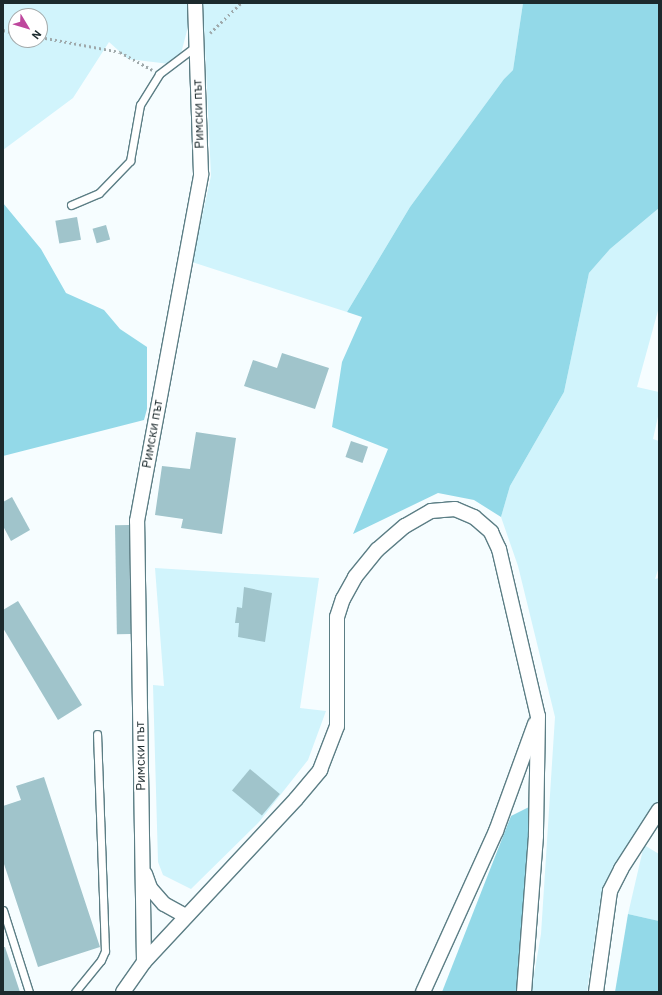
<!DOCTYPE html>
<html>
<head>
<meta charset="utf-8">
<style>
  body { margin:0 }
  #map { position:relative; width:662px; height:995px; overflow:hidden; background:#f6fdff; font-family:"IBM Plex Sans",sans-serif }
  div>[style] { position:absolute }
  .green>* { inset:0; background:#d1f4fc }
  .forest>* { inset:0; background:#93d9e8 }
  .building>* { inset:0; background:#a0c4cb; transform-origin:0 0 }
  .path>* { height:2.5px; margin-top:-1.25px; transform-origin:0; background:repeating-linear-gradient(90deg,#9fa9ab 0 2px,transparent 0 5px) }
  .roads { filter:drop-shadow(1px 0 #5c7e85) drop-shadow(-1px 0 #5c7e85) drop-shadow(0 1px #5c7e85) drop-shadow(0 -1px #5c7e85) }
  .service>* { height:7px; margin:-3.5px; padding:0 3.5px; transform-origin:3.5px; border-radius:3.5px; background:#fff }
  .minor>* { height:14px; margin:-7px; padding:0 7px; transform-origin:7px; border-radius:7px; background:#fff }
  span { translate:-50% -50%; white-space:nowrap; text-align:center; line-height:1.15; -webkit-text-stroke:3.5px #fff; paint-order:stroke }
  .street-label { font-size:13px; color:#1c2a2d }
  .frame { position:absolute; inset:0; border:4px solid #1c2a2d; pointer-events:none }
  .north { position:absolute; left:8px; top:8px; width:40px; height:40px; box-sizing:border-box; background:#fff; border:1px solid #a4aaab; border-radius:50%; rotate:128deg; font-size:11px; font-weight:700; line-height:16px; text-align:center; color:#1c2a2d }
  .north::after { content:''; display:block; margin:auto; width:14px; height:18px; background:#be479d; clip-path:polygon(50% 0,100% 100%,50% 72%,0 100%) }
</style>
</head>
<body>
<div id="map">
  <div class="green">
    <div style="clip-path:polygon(evenodd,3px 3px,188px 3px,189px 23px,178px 65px,128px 59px,109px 42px,73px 98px,3px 150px,3px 3px,16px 16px,40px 16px,40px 40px,16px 40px,16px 16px)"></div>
    <div style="clip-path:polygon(203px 3px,523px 3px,513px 70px,504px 79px,410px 207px,347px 312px,192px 262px,211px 176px)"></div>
    <div style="clip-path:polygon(659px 208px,659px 307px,637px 387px,659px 392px,659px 412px,653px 439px,659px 441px,659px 567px,655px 579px,659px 578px,659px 800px,621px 857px,600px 902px,587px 992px,531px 992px,541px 934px,555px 717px,518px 566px,501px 517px,510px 486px,564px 392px,589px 273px,610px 249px)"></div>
    <div style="clip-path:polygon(155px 568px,319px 578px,300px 708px,326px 711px,308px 760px,259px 822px,191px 889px,163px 875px,158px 862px,153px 685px,164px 686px)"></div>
    <div style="clip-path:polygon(644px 845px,659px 854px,659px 921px,628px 914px)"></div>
  </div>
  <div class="forest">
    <div style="clip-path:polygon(523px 3px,659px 3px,659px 208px,610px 249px,589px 273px,564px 392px,510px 486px,501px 517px,474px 500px,438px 493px,353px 534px,388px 449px,332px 427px,342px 362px,362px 317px,347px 312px,410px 207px,504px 79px,513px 70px)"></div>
    <div style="clip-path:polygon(3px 203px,41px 249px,66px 293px,104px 310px,120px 329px,147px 347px,147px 409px,144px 420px,3px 456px)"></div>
    <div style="clip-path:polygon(535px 804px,525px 992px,442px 992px,511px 816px)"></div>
    <div style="clip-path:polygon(628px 914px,659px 921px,659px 992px,615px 992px)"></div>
  </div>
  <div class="building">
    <div style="left:77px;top:217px;width:23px;height:22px;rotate:80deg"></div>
    <div style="left:106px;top:225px;width:15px;height:14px;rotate:74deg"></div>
    <div style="clip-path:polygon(282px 353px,329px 368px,315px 409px,244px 386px,253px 360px,277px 368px)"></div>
    <div style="clip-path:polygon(196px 432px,236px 438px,222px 534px,181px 528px,183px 519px,155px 515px,162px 466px,190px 469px)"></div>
    <div style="left:351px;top:441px;width:18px;height:17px;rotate:19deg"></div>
    <div style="clip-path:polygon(12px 497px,30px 530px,11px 541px,3px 526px,3px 502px)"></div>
    <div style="left:129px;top:525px;width:109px;height:14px;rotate:89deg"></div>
    <div style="clip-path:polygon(244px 587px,272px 593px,265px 642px,238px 637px,239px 623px,235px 623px,237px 607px,242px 608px)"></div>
    <div style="clip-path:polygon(18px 601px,82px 705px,58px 720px,3px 628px,3px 610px)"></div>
    <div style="left:250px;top:769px;width:39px;height:28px;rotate:40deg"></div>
    <div style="clip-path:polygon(44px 777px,100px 947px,38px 967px,3px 861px,3px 806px,21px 800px,16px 786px)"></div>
    <div style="clip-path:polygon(3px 947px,5px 947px,20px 992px,3px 992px)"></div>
  </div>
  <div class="path">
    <div style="left:3px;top:30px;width:13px;rotate:13deg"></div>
    <div style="left:210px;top:33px;width:43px;rotate:-44.1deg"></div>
    <div style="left:40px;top:37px;width:81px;rotate:10.6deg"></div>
    <div style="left:120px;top:52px;width:37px;rotate:29deg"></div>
  </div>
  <div class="roads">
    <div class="service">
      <div style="left:71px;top:205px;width:30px;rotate:-23deg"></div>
      <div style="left:99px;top:193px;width:45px;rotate:-45.9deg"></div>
      <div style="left:130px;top:161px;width:57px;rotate:-79.9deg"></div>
      <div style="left:140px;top:105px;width:36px;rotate:-58deg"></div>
      <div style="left:159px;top:74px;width:46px;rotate:-37.1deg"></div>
      <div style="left:3px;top:910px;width:86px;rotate:72.4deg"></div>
      <div style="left:75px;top:992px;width:41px;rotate:-50.9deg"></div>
      <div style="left:101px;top:960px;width:10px;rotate:-66deg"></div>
      <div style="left:105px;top:951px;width:217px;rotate:-92.1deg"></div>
    </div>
    <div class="minor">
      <div style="left:145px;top:874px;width:15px;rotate:70deg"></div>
      <div style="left:150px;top:888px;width:21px;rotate:49deg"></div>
      <div style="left:164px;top:904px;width:25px;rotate:29deg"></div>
      <div style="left:144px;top:962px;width:441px;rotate:-90.9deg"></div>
      <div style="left:137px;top:521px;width:353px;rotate:-79.5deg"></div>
      <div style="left:201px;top:174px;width:171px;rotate:-92deg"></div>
      <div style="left:123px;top:992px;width:37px;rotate:-55deg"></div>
      <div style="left:144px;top:962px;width:223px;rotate:-47deg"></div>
      <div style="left:296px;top:799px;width:38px;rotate:-50deg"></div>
      <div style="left:320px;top:770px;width:47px;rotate:-68.9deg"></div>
      <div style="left:337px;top:726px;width:109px;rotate:-90deg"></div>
      <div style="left:337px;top:617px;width:19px;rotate:-72deg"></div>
      <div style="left:343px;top:599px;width:25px;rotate:-61deg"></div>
      <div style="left:355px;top:577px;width:35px;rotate:-51deg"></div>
      <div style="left:377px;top:550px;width:37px;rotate:-41deg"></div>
      <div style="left:405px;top:526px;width:30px;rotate:-30deg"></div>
      <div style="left:431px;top:511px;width:24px;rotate:-5deg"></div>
      <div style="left:455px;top:509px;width:21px;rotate:23deg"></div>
      <div style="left:474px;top:517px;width:23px;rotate:41deg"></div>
      <div style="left:491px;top:532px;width:19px;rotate:65deg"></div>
      <div style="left:499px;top:549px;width:171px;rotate:76.9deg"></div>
      <div style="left:538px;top:716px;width:120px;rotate:91deg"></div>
      <div style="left:536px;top:836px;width:156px;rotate:94.4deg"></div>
      <div style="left:423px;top:992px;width:177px;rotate:-65.6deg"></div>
      <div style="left:496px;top:831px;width:114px;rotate:-70deg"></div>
      <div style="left:596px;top:992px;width:102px;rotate:-82.1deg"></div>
      <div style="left:610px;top:891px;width:25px;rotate:-63deg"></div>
      <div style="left:621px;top:869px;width:70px;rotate:-57.2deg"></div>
    </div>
  </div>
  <div class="street-label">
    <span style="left:199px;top:114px;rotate:-92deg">Римски път</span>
    <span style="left:153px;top:434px;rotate:-80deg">Римски път</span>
    <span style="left:141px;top:756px;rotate:-91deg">Римски път</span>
  </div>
  <div class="frame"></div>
  <div class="north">N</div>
</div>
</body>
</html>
